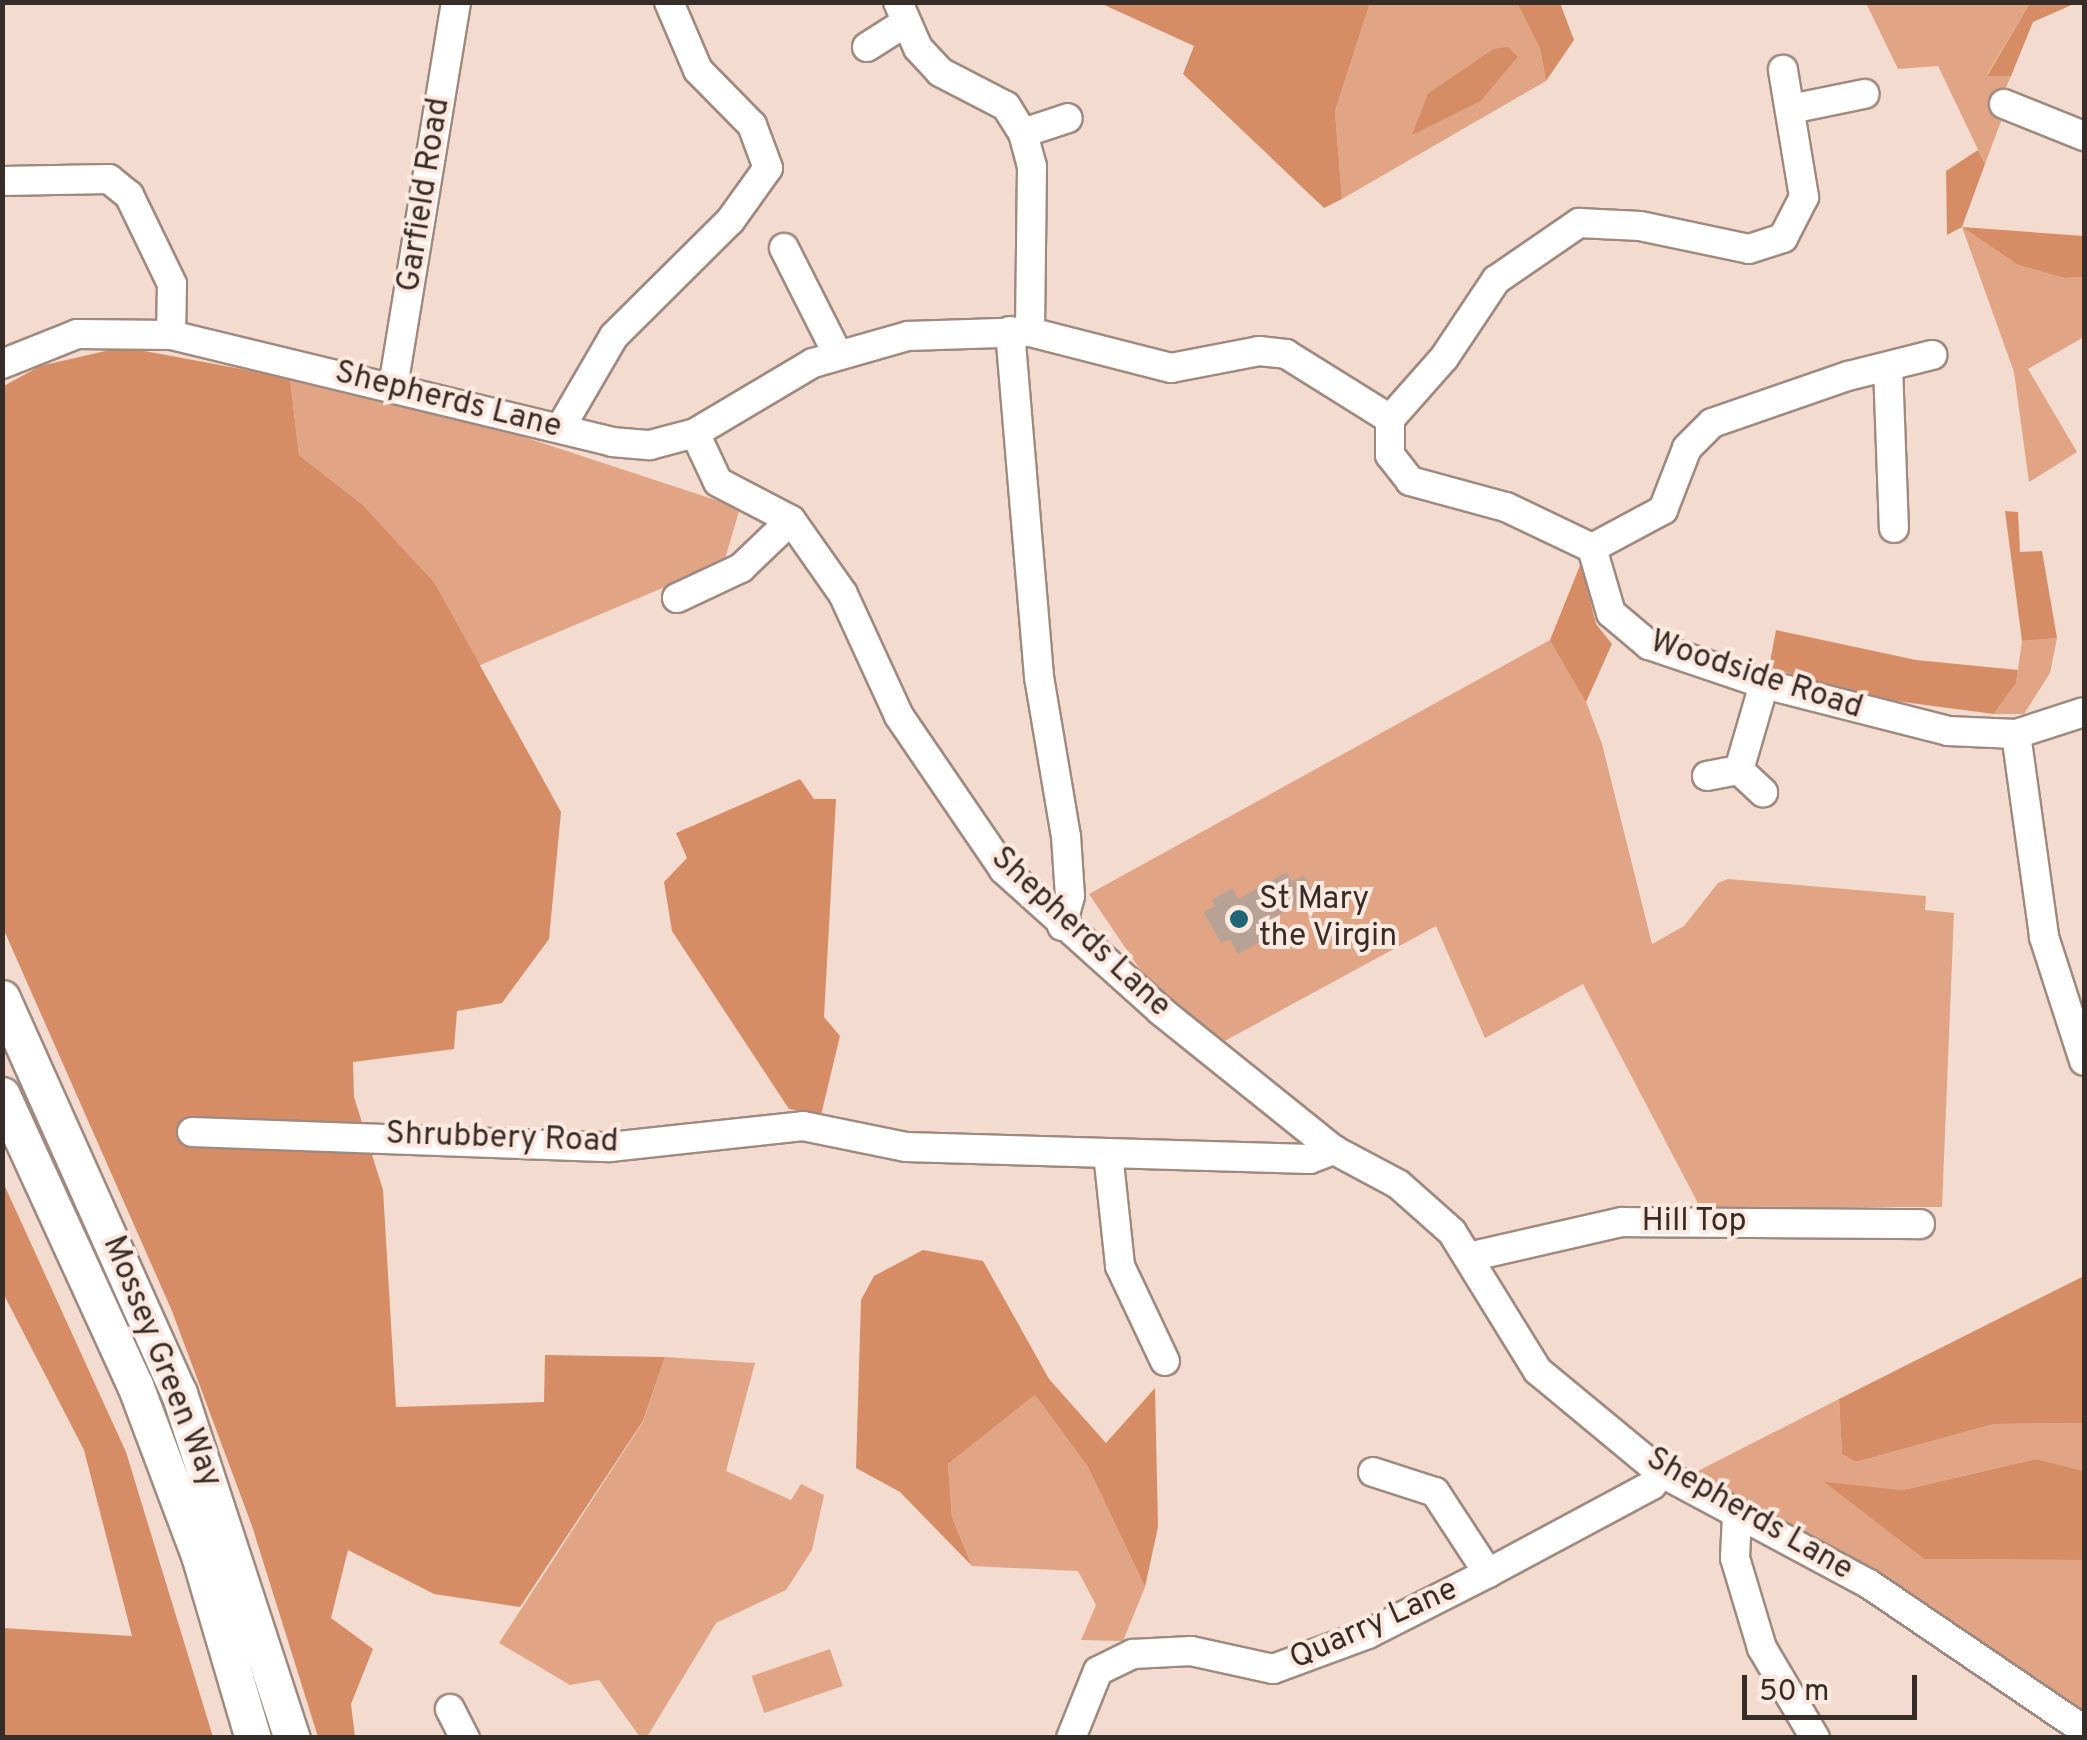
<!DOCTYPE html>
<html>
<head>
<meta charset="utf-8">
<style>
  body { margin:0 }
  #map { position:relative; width:2087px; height:1740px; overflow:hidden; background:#f3dbcf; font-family:Overpass,sans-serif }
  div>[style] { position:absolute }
  .green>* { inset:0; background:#e1a485; transform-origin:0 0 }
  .forest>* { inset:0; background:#d68d66 }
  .building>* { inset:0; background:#b8a195 }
  .roads { filter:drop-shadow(2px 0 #a08a7f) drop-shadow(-2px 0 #a08a7f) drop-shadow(0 2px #a08a7f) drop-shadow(0 -2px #a08a7f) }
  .minor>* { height:28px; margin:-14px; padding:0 14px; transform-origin:14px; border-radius:14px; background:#fff }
  .major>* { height:35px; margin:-17.5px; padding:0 17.5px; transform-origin:17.5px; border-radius:17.5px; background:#fff }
  .dots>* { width:28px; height:28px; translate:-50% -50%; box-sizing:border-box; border:5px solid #fde9df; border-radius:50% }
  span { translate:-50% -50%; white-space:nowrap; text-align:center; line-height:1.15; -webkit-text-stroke:8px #fde9df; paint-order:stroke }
  .street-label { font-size:32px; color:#362d29 }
  .poi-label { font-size:32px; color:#362d29 }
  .left { translate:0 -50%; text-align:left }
  .frame { position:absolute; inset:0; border:5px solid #362d29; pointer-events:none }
  .scale { position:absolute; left:1742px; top:1675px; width:175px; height:45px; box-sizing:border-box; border:5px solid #362d29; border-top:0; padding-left:12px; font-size:30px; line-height:35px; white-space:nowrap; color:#362d29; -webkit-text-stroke:8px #fde9df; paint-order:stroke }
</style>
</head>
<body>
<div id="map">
  <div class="green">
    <div style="clip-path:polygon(evenodd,1370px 3px,1517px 3px,1540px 49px,1546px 81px,1342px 199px,1335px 111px,1370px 3px,1493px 49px,1518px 57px,1481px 101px,1413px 134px,1428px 93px,1493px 49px)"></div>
    <div style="clip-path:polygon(1866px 3px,2030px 3px,1987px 75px,2011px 76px,1995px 112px,2003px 116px,1985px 164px,1938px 66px,1898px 69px)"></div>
    <div style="clip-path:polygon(1962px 227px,2018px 265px,2064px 278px,2084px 277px,2084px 337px,2028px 369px,2077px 452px,2029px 482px,2014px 372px)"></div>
    <div style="clip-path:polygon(290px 378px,521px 436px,740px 508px,724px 562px,478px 666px,434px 582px,363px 505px,299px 455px)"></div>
    <div style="clip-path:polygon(2057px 638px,2050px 673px,2024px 714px,1994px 714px,2016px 683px,2022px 641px)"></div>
    <div style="clip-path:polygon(1550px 640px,1581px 688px,1602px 744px,1652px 944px,1684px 926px,1718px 883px,1728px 879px,1926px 896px,1925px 910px,1954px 913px,1942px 1207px,1700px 1207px,1583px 984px,1485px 1038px,1436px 926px,1221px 1043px,1149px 983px,1089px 894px)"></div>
    <div style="clip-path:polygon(665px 1357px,755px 1363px,726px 1471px,791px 1500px,801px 1484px,824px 1495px,812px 1550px,786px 1590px,716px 1623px,647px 1737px,640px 1737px,599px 1680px,570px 1685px,499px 1643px,643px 1422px)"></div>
    <div style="clip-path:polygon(1035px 1395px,1088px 1467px,1145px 1587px,1123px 1641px,1081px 1640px,1096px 1605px,1078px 1571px,972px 1566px,952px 1517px,948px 1464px)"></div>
    <div style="clip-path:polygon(1839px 1399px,1842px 1454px,1856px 1462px,1994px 1424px,2084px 1423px,2084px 1471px,2036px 1459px,1903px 1490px,1826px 1483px,1924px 1559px,2084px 1560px,2084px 1711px,1864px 1566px,1694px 1473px)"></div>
    <div style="left:830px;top:1649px;width:39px;height:83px;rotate:71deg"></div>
  </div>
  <div class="forest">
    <div style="clip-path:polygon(1100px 3px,1370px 3px,1335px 111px,1342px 199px,1324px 208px,1183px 74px,1194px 46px)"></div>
    <div style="clip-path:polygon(1517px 3px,1560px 3px,1574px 40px,1546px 81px,1540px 49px)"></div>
    <div style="clip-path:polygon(2030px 3px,2076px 3px,2033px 22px,2011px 76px,1987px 76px)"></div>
    <div style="clip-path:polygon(1508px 47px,1518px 57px,1481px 101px,1412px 135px,1428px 93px,1493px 49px)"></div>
    <div style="clip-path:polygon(1978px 150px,1985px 164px,1962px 227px,2084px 236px,2084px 277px,2064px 278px,2018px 265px,1962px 227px,1947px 235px,1946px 171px)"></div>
    <div style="clip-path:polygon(123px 347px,290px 378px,299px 455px,363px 505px,434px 582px,561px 812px,549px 939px,502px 1003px,457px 1011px,454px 1049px,353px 1062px,354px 1097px,383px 1190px,396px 1407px,544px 1402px,545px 1355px,665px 1357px,643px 1421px,520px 1607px,434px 1594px,348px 1550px,331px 1618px,373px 1649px,351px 1704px,355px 1737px,318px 1737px,252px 1526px,172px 1311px,3px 928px,2px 387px,40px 366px)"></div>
    <div style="clip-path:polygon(2005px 511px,2018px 512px,2020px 552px,2042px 551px,2057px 638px,2022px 641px)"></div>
    <div style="clip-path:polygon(1581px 563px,1596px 624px,1612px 644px,1586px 702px,1550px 640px)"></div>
    <div style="clip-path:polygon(1776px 630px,1916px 660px,2018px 670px,2016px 683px,1994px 714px,1865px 697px,1769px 667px)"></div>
    <div style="clip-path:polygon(800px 779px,814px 799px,836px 799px,824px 1017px,840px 1036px,821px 1115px,789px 1109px,672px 931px,664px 882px,687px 858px,676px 833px)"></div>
    <div style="clip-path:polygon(2px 1180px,126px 1452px,213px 1737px,3px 1737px,3px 1628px,132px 1636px,84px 1450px,3px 1293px)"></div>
    <div style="clip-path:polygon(923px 1250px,983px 1261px,1049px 1379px,1106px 1443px,1155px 1388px,1158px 1527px,1145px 1587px,1088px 1467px,1035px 1395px,948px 1464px,952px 1517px,972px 1566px,900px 1492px,856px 1468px,861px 1300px,874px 1276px)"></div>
    <div style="clip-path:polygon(2084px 1276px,2084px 1423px,1994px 1424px,1856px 1462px,1842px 1454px,1839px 1399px)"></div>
    <div style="clip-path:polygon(2036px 1459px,2084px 1471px,2084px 1560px,1924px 1559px,1824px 1482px,1903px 1490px)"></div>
  </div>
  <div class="building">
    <div style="clip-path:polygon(1287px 872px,1292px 882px,1304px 875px,1312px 890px,1298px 897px,1301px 903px,1258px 926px,1265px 939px,1238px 954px,1230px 939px,1221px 943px,1204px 912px,1215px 906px,1212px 900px,1232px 888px,1238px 899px)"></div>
  </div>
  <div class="roads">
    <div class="minor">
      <div style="left:898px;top:2px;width:50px;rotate:66.5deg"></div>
      <div style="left:918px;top:48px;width:33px;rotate:47deg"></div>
      <div style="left:940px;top:72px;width:74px;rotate:27.3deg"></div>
      <div style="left:1006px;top:106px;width:32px;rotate:58deg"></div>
      <div style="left:1023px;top:133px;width:34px;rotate:75deg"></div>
      <div style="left:1032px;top:166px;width:166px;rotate:90.7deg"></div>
      <div style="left:867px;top:47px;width:45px;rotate:-32.3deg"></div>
      <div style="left:2004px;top:104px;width:86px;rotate:21.8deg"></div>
      <div style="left:1791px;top:109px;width:75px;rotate:-11.6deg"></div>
      <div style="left:1023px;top:133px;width:47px;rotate:-18.4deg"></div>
      <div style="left:2px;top:181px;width:107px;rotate:-1.1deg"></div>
      <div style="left:109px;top:179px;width:26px;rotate:39deg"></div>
      <div style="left:129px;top:195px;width:99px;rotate:64.2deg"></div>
      <div style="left:172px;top:284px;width:51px;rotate:91.1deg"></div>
      <div style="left:784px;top:248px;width:118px;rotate:63.2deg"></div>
      <div style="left:1010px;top:331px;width:347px;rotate:85.2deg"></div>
      <div style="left:1039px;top:677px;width:161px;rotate:80.4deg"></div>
      <div style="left:1066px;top:836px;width:60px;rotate:86.2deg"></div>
      <div style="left:1070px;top:896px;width:31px;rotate:105deg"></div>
      <div style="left:2px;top:364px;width:81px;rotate:-21.8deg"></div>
      <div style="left:77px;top:334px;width:94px;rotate:0.6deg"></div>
      <div style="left:171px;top:335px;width:454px;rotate:13.6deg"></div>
      <div style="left:612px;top:442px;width:38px;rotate:5deg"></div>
      <div style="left:650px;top:445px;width:47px;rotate:-14.9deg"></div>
      <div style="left:695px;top:433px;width:54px;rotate:64.9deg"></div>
      <div style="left:718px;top:482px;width:82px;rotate:27.5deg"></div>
      <div style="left:791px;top:520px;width:90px;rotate:54.9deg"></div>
      <div style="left:843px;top:594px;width:134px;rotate:65.3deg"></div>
      <div style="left:899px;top:716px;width:186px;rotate:55.7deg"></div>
      <div style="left:1004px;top:870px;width:211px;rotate:41.9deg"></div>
      <div style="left:1161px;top:1011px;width:222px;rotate:38.8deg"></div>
      <div style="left:1334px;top:1150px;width:72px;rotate:28deg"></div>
      <div style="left:1398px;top:1184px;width:72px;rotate:41.6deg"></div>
      <div style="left:1452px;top:1232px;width:163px;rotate:58.3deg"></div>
      <div style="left:1538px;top:1371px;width:158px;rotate:39.6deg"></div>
      <div style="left:1660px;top:1472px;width:237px;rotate:28.2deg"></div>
      <div style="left:1869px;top:1584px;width:260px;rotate:34.2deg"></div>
      <div style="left:1888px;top:367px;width:161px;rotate:87.9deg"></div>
      <div style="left:393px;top:387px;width:390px;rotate:-80.7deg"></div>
      <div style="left:1390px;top:419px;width:81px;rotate:-48.5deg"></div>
      <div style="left:1444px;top:358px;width:94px;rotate:-56.3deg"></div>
      <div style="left:1496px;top:280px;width:101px;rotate:-34.5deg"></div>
      <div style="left:1579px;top:223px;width:61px;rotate:2.8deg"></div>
      <div style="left:1640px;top:226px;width:111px;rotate:11.9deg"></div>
      <div style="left:1749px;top:249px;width:36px;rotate:-18deg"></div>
      <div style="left:1783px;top:238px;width:46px;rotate:-62.9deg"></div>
      <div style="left:1804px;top:197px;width:129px;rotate:-99.4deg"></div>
      <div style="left:561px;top:427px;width:105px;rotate:-59.8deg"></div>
      <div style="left:614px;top:336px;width:163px;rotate:-44.8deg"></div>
      <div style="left:730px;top:221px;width:65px;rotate:-54.4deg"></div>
      <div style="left:768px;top:168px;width:46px;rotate:-110.4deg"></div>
      <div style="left:752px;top:125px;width:77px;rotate:-134.5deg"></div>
      <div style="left:698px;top:70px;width:74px;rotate:-113.1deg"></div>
      <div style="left:695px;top:433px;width:137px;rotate:-30.7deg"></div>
      <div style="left:813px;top:363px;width:99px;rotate:-15.9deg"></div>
      <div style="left:908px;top:336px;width:122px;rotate:-1.9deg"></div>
      <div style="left:1030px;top:332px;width:146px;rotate:14.3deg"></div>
      <div style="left:1171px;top:368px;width:90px;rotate:-10.9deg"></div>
      <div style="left:1259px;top:351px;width:27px;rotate:6deg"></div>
      <div style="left:1286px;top:354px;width:123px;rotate:32deg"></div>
      <div style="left:1390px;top:419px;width:36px;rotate:90deg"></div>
      <div style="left:1390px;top:455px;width:33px;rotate:52deg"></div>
      <div style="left:1410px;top:481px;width:99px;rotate:15.2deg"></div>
      <div style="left:1506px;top:507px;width:95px;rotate:25.5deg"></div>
      <div style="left:1592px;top:548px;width:68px;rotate:73.7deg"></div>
      <div style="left:1611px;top:613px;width:50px;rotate:40.1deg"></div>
      <div style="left:1649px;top:645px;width:121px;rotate:18.7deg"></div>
      <div style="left:1764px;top:684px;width:190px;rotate:14.3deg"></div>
      <div style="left:1948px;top:731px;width:68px;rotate:2.5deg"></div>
      <div style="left:2016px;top:734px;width:71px;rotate:-17.9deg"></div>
      <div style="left:1592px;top:548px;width:81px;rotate:-28.2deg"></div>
      <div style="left:1663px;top:510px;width:66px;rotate:-68.8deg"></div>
      <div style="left:1687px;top:448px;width:35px;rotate:-45deg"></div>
      <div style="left:1712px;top:423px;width:144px;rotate:-19.1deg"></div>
      <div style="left:1848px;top:376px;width:87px;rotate:-14deg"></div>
      <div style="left:677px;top:598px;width:71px;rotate:-25.1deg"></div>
      <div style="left:741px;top:568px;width:69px;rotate:-43.8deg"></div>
      <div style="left:2016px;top:734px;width:205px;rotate:82.1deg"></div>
      <div style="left:2044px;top:937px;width:130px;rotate:72.1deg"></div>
      <div style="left:1739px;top:770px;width:90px;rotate:-73.8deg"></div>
      <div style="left:1707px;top:776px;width:33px;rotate:-11deg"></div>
      <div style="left:1739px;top:770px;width:33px;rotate:43deg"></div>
      <div style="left:192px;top:1132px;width:418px;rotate:2.1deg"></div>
      <div style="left:610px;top:1147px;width:194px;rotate:-6.2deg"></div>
      <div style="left:803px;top:1126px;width:105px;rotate:11.5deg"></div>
      <div style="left:906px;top:1147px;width:404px;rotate:1.7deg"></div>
      <div style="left:1310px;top:1159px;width:26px;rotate:-21deg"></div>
      <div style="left:1108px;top:1153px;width:114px;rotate:83.9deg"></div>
      <div style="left:1120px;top:1266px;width:105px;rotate:64.7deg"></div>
      <div style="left:1473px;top:1256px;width:153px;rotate:-12.9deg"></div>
      <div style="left:1622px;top:1222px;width:298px;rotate:0.4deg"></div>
      <div style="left:1373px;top:1472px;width:65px;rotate:17.9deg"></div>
      <div style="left:1435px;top:1492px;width:97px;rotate:56.8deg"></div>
      <div style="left:1737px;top:1515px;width:43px;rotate:92.7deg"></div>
      <div style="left:1735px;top:1558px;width:94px;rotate:73.3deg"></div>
      <div style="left:1762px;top:1648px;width:104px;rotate:59.5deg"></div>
      <div style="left:450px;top:1709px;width:33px;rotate:63deg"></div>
      <div style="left:1071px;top:1738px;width:72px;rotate:-68.1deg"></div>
      <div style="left:1098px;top:1671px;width:39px;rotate:-26deg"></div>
      <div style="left:1133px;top:1654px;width:58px;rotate:-3deg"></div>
      <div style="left:1191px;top:1651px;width:84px;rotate:12.4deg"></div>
      <div style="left:1273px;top:1669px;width:101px;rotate:-20.2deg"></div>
      <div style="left:1368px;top:1634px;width:135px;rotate:-26.9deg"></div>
      <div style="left:1488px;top:1573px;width:186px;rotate:-28.2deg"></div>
      <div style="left:1652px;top:1485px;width:15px;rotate:-58deg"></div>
    </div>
    <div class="major">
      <div style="left:2px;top:998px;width:433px;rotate:65.9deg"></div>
      <div style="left:179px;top:1393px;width:363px;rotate:71.9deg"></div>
      <div style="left:2px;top:1095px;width:319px;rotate:65.4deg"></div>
      <div style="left:135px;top:1385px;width:182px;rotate:69.4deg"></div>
      <div style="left:199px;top:1555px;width:191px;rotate:73.6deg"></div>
    </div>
  </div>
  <div class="dots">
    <div style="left:1239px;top:919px;background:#236578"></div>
  </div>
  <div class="street-label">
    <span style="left:425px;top:195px;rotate:-81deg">Garfield Road</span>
    <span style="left:448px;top:401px;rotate:14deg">Shepherds Lane</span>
    <span style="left:1756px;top:676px;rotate:18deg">Woodside Road</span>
    <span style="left:1080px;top:933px;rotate:43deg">Shepherds Lane</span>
    <span style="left:502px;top:1139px;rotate:2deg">Shrubbery Road</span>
    <span style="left:1694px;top:1222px">Hill Top</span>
    <span style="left:161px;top:1362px;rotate:68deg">Mossey Green Way</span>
    <span style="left:1749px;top:1515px;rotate:30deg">Shepherds Lane</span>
    <span style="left:1374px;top:1625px;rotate:-24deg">Quarry Lane</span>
  </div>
  <div class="poi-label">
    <span class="left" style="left:1259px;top:919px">St Mary<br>the Virgin</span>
  </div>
  <div class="frame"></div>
  <div class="scale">50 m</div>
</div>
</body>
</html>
